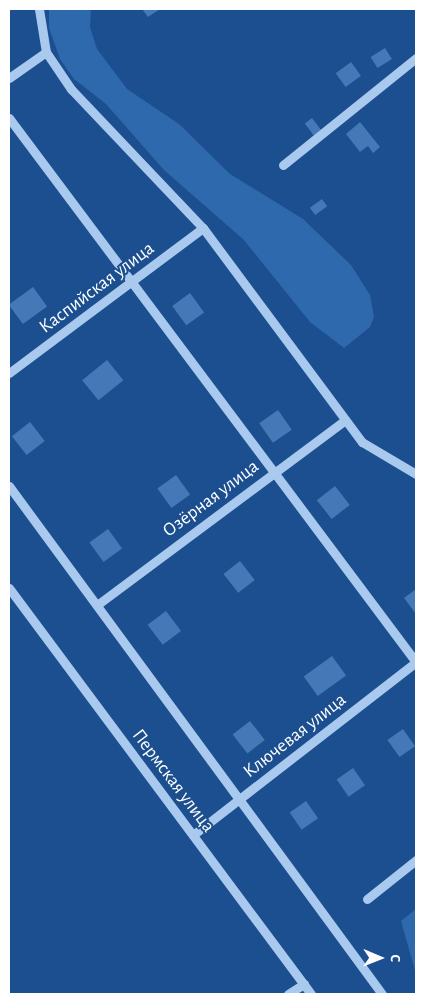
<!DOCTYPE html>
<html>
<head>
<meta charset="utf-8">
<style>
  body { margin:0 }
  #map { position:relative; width:425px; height:1003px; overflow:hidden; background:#1b4f8f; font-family:"Alegreya Sans",sans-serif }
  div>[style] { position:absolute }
  .green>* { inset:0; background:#2e69ad }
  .building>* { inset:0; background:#4478b7; transform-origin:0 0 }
  .minor>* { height:9px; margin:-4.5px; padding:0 4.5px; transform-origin:4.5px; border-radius:4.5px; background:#a9c9ee }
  span { translate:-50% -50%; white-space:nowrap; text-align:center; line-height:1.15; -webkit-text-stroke:4px #1b4f8f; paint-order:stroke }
  .street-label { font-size:19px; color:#fff }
  .frame { position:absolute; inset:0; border:10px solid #fff; pointer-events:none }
  .north { position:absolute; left:355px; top:933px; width:50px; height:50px; -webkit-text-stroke:4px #1b4f8f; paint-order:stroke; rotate:91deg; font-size:14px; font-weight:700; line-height:20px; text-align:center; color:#fff }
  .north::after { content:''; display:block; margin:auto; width:18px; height:22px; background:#fff; clip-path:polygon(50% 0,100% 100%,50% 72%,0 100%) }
</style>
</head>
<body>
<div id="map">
  <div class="green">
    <div style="clip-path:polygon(49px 9px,91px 9px,90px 27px,97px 49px,127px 89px,179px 124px,230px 174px,303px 219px,351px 265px,370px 295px,374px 317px,370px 327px,344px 348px,310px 322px,244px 240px,164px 170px,106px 104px,74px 79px,60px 59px,49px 28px)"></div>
    <div style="clip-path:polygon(416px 909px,416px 974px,401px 921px)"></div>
  </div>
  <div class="building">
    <div style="clip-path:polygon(142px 9px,160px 9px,148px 17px)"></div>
    <div style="left:385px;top:48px;width:13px;height:17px;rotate:58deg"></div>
    <div style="left:351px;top:62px;width:17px;height:19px;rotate:54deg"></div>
    <div style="left:312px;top:118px;width:15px;height:9px;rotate:53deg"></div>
    <div style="clip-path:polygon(360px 122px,380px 147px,373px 153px,368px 146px,360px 152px,346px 134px)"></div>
    <div style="left:322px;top:199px;width:9px;height:15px;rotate:54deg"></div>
    <div style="left:33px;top:287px;width:24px;height:30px;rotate:54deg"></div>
    <div style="left:190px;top:293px;width:24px;height:22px;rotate:54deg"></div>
    <div style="left:107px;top:360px;width:26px;height:32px;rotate:51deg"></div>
    <div style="left:278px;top:410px;width:24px;height:23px;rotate:55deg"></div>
    <div style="left:30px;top:422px;width:24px;height:23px;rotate:52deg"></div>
    <div style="left:176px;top:475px;width:24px;height:23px;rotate:54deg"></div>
    <div style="left:335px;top:486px;width:24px;height:23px;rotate:52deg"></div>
    <div style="left:108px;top:529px;width:24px;height:23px;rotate:54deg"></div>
    <div style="left:240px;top:561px;width:24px;height:21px;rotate:52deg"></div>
    <div style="clip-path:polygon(416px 589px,416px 614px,404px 598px)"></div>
    <div style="left:166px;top:611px;width:25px;height:23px;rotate:53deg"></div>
    <div style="left:332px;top:656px;width:24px;height:35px;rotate:54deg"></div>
    <div style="left:250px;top:721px;width:24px;height:22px;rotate:52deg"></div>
    <div style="left:403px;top:729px;width:21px;height:19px;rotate:55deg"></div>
    <div style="left:353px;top:768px;width:21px;height:20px;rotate:55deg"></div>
    <div style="left:306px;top:801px;width:21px;height:20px;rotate:55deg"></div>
  </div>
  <div class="minor">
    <div style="left:39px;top:9px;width:44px;rotate:80.8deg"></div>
    <div style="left:46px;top:52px;width:45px;rotate:56deg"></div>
    <div style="left:71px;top:89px;width:192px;rotate:46.5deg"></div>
    <div style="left:203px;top:228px;width:267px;rotate:53.4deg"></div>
    <div style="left:362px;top:442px;width:63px;rotate:30.7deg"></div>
    <div style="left:9px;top:78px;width:45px;rotate:-35.1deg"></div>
    <div style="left:9px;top:118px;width:679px;rotate:53.2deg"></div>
    <div style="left:283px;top:165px;width:171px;rotate:-38.8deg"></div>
    <div style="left:9px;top:373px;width:242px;rotate:-36.8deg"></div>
    <div style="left:9px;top:486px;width:630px;rotate:53.71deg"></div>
    <div style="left:9px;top:588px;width:506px;rotate:53.36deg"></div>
    <div style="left:97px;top:605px;width:309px;rotate:-36.7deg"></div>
    <div style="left:193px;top:835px;width:282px;rotate:-37.8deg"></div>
    <div style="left:367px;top:899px;width:63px;rotate:-38.5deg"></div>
    <div style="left:288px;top:994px;width:19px;rotate:-32deg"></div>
  </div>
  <div class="street-label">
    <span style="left:97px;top:288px;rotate:-37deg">Каспийская улица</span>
    <span style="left:211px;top:499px;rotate:-37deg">Озёрная улица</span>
    <span style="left:295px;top:736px;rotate:-38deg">Ключевая улица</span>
    <span style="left:173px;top:781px;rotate:53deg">Пермская улица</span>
  </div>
  <div class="frame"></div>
  <div class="north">С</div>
</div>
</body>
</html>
